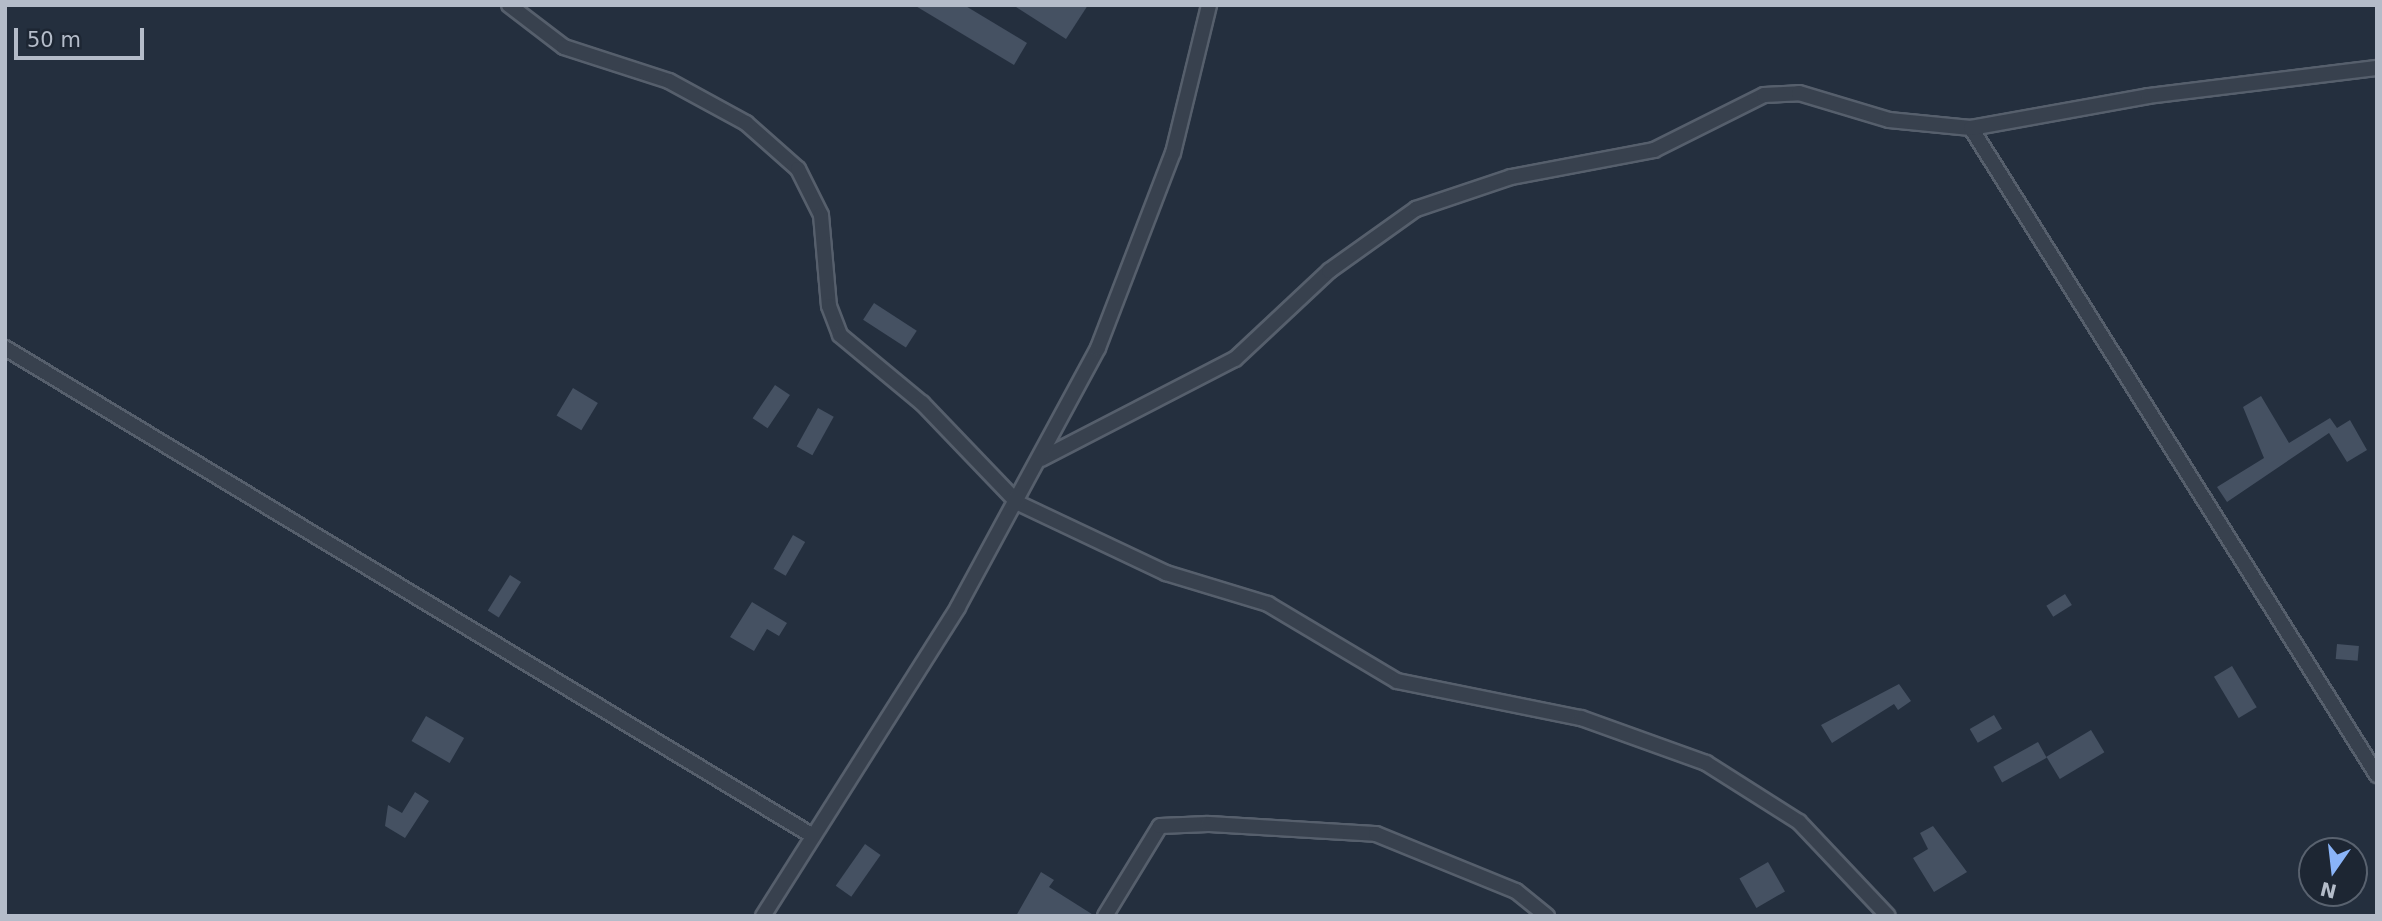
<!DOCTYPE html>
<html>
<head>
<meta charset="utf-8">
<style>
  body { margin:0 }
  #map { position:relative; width:2382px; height:921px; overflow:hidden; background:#242f3e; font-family:"DejaVu Sans",sans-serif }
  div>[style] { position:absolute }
  .building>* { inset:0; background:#455162; transform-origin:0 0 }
  .roads { filter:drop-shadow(2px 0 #565f6c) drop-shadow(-2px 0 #565f6c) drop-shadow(0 2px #565f6c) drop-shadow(0 -2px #565f6c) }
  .minor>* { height:14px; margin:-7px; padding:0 7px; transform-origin:7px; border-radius:7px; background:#38414e }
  span { translate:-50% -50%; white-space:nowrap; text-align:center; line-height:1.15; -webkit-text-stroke:6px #1d2633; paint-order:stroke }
  .frame { position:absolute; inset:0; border:7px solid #b4bcc9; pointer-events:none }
  .north { position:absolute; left:2298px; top:837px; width:70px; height:70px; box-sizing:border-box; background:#1d2633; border:2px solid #59626f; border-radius:50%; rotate:194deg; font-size:19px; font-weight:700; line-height:28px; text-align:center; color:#b4bcc9 }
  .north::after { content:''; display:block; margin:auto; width:24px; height:32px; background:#8ab4f8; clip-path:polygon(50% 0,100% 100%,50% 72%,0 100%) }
  .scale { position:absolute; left:14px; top:28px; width:130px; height:32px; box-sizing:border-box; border:4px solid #b4bcc9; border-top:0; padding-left:9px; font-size:21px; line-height:24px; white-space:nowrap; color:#b4bcc9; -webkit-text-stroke:5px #1d2633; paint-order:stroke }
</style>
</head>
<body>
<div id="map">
  <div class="building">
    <div style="clip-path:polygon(914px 5px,964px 5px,1027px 43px,1014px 65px)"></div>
    <div style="clip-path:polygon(1013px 5px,1088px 5px,1066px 39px)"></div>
    <div style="left:874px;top:303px;width:51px;height:20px;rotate:33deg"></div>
    <div style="left:775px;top:385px;width:18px;height:40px;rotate:34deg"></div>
    <div style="left:573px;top:388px;width:29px;height:32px;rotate:31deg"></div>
    <div style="clip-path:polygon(2261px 396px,2289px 443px,2330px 418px,2337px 428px,2350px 420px,2367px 450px,2347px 462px,2329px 433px,2227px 502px,2217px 487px,2264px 458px,2243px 407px)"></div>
    <div style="left:818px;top:408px;width:18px;height:44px;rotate:29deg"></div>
    <div style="left:793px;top:535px;width:14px;height:39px;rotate:30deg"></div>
    <div style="left:510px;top:575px;width:13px;height:42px;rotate:32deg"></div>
    <div style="left:2065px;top:594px;width:13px;height:22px;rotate:58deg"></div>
    <div style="clip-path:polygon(752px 602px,787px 623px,779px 636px,767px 629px,754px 651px,730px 637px)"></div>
    <div style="left:2337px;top:644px;width:22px;height:15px;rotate:5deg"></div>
    <div style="left:2232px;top:666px;width:48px;height:21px;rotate:59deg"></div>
    <div style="clip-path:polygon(1899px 684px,1911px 701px,1898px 710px,1894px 704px,1832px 743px,1821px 725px)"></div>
    <div style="left:1994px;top:715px;width:16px;height:28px;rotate:60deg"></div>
    <div style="left:426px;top:716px;width:44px;height:29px;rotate:30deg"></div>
    <div style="left:2091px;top:730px;width:26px;height:52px;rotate:59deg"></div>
    <div style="left:2038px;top:742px;width:18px;height:51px;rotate:61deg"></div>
    <div style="clip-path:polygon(415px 792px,429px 801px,405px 838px,385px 826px,388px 805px,402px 813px)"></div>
    <div style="clip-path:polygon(1933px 826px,1967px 872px,1934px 892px,1913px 858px,1928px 849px,1920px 833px)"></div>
    <div style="left:865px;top:844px;width:19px;height:51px;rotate:35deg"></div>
    <div style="left:1768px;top:862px;width:34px;height:33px;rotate:60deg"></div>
    <div style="clip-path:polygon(1041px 872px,1054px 880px,1049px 887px,1095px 916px,1016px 916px)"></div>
  </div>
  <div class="roads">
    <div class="minor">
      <div style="left:509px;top:5px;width:69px;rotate:37.4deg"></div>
      <div style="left:564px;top:47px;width:110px;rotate:17.9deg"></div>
      <div style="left:669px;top:81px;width:88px;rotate:28.6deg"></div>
      <div style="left:746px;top:123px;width:69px;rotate:41.5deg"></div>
      <div style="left:798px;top:169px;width:51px;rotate:63.4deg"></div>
      <div style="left:821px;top:215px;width:91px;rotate:85deg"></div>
      <div style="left:829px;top:306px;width:31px;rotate:69deg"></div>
      <div style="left:840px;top:335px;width:107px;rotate:39.7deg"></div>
      <div style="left:922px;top:403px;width:139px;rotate:46.2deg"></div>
      <div style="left:1018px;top:503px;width:164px;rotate:25.3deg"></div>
      <div style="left:1166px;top:573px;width:107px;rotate:16.9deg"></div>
      <div style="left:1268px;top:604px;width:150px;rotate:30.8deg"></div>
      <div style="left:1397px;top:681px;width:188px;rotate:11.4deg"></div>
      <div style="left:1581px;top:718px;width:133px;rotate:19.8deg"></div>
      <div style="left:1706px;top:763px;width:110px;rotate:32.4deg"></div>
      <div style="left:1799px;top:822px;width:129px;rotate:46.6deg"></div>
      <div style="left:1971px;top:128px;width:764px;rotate:57.89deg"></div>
      <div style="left:5px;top:348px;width:944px;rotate:31.13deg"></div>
      <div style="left:1041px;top:459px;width:218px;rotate:-27.3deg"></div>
      <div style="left:1235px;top:359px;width:129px;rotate:-43.1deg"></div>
      <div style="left:1329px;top:271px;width:107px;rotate:-35.5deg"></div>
      <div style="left:1416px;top:209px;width:100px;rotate:-18.6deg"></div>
      <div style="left:1511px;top:177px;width:146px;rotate:-10.7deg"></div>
      <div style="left:1654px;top:150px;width:123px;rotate:-26.6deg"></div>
      <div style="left:1764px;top:95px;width:35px;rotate:-3deg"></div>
      <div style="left:1799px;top:93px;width:94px;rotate:16.7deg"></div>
      <div style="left:1889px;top:120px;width:82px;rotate:5.6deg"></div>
      <div style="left:1971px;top:128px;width:180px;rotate:-10.2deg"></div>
      <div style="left:2148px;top:96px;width:231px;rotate:-7deg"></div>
      <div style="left:763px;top:916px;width:365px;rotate:-57.7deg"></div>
      <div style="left:958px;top:607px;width:294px;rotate:-61.6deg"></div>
      <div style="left:1098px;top:348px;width:209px;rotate:-69deg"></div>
      <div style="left:1173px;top:153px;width:152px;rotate:-76.3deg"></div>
      <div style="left:1105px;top:916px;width:105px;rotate:-58.6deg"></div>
      <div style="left:1160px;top:826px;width:48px;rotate:-2.4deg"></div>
      <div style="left:1208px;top:824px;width:168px;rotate:3.4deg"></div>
      <div style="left:1376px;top:834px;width:151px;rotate:22.2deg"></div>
      <div style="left:1516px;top:891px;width:40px;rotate:39deg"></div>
    </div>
  </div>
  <div class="frame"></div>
  <div class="north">N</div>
  <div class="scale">50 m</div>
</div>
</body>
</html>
